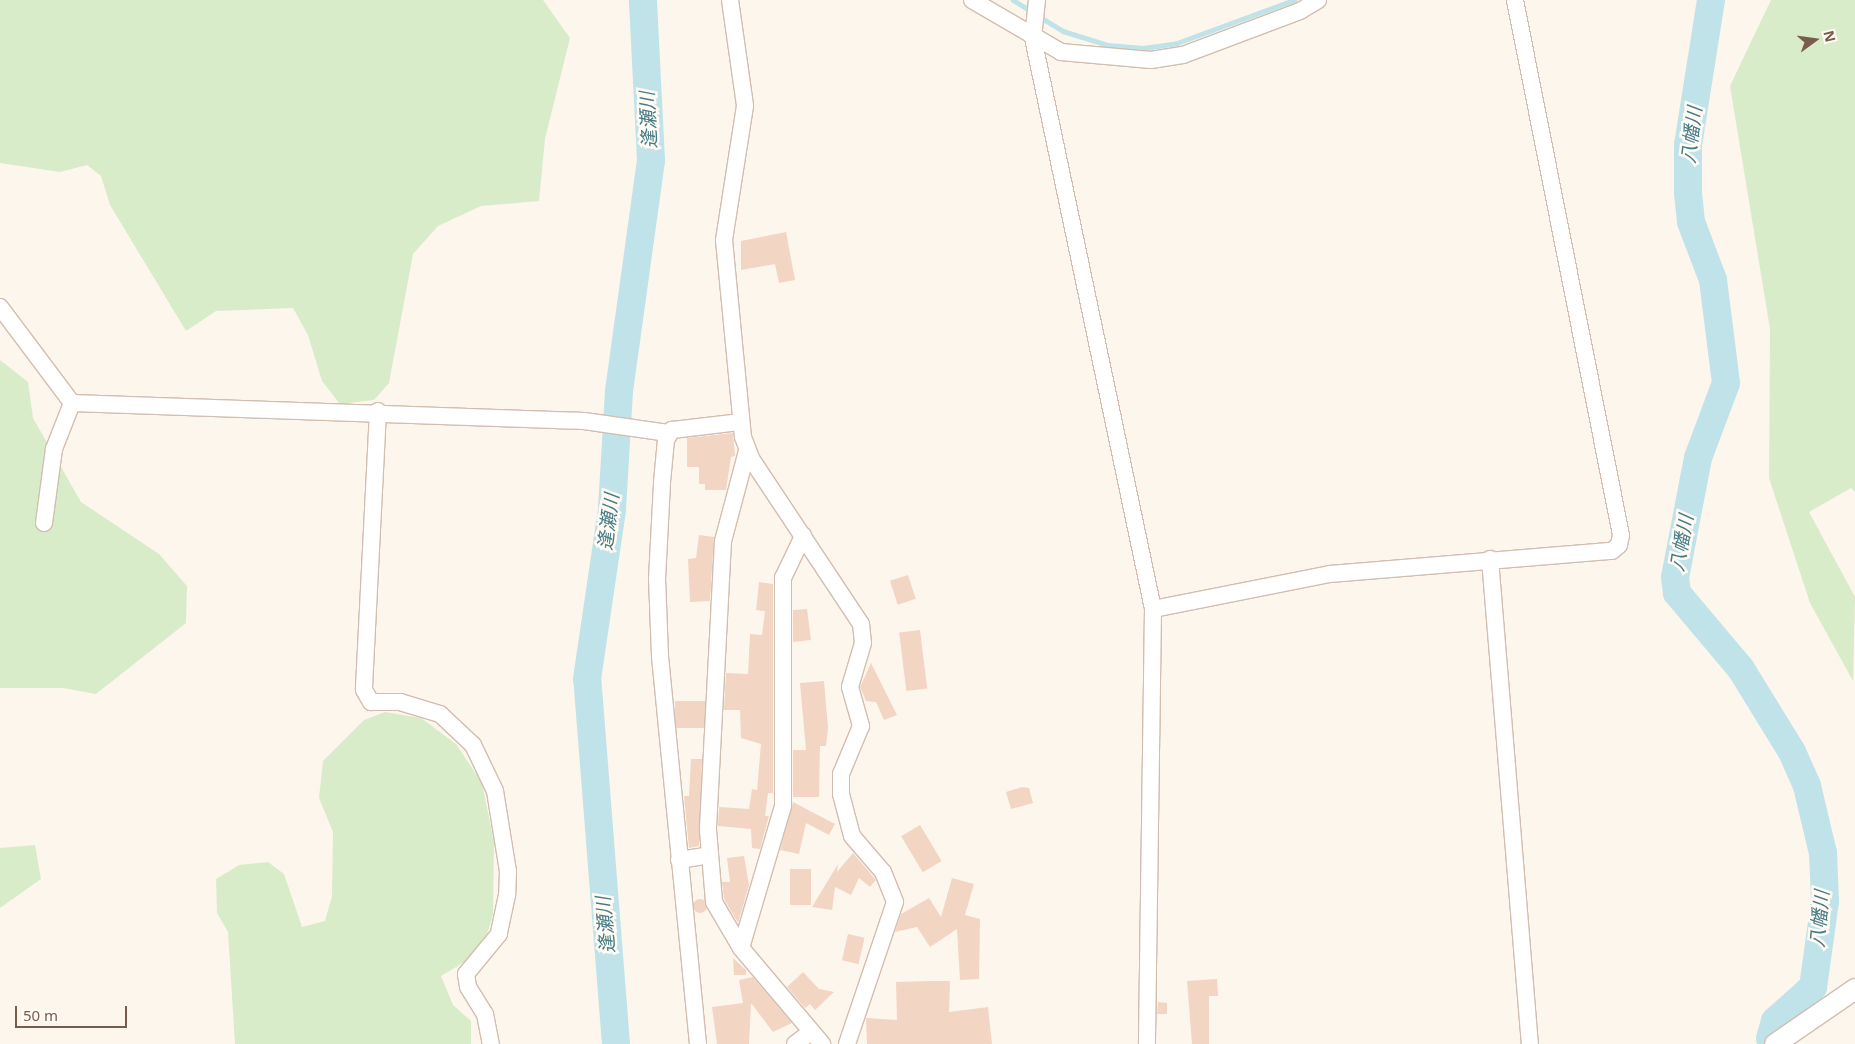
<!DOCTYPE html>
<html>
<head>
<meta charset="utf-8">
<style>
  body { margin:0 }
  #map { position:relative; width:1855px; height:1044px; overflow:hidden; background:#fdf6ec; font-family:"Noto Sans","Noto Sans JP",sans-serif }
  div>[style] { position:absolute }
  .green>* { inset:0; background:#d8ecc9 }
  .stream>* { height:4.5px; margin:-2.25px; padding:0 2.25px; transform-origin:2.25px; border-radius:2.25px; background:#bfe3e8 }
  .river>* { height:28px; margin:-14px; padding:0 14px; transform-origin:14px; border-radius:14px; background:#bfe3e8 }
  .building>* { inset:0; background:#f3d5c3; transform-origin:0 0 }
  .round { border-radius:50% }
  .roads { filter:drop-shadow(1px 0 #d1beb0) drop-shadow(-1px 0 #d1beb0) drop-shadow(0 1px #d1beb0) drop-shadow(0 -1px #d1beb0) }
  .minor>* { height:16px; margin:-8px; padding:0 8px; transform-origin:8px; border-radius:8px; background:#fff }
  .tertiary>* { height:20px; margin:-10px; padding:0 10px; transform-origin:10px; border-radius:10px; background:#fff }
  span { translate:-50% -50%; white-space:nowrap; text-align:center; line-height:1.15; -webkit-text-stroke:5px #fffaf3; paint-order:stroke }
  .water-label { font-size:19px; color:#437c86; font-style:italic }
  .north { position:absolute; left:1790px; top:15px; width:50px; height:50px; -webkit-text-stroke:4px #fffaf3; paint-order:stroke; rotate:76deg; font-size:14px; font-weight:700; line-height:20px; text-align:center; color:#7a5c4d }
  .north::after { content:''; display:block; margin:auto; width:18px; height:22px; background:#7a5c4d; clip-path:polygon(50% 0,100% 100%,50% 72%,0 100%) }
  .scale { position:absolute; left:15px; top:1006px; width:112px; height:22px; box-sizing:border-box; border:2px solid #7a5c4d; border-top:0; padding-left:6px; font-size:15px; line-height:18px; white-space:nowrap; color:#7a5c4d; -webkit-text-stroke:4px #fffaf3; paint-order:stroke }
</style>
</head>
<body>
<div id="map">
  <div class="green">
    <div style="clip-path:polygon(0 0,543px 0,570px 38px,545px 139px,539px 201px,481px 206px,438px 226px,413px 254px,389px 383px,374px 400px,340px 404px,322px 381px,308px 335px,293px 308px,216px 311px,186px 331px,110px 205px,101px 176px,87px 165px,60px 172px,0 163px)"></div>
    <div style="clip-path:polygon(1771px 0,1855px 0,1855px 492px,1851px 488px,1809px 512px,1855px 597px,1853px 681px,1810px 603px,1769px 478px,1770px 329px,1730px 86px)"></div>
    <div style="clip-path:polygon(0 360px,28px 382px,33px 418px,81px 502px,159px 554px,187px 586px,186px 623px,96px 694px,63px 688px,0 688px)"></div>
    <div style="clip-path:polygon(385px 712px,421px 718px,456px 744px,482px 783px,494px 842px,493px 914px,485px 941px,471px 958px,441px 976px,453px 1005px,471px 1021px,471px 1044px,235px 1044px,228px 932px,217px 913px,216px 879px,239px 865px,268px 862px,284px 874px,302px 927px,325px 921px,332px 896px,333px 832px,319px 798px,323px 761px,364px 720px)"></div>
    <div style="clip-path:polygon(35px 845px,41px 879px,0 908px,0 848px)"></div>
  </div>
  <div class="stream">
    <div style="left:1013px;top:0;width:21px;rotate:31deg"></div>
    <div style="left:1040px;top:17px;width:27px;rotate:31deg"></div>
    <div style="left:1063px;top:31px;width:47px;rotate:17.3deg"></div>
    <div style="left:1108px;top:45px;width:35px;rotate:5deg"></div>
    <div style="left:1143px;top:48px;width:34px;rotate:-8deg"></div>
    <div style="left:1177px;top:43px;width:125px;rotate:-20.2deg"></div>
  </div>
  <div class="river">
    <div style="left:1711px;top:0;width:147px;rotate:99deg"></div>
    <div style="left:1688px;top:145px;width:48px;rotate:90deg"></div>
    <div style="left:1688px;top:193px;width:29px;rotate:84deg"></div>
    <div style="left:1691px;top:222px;width:62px;rotate:69.2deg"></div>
    <div style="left:1713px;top:280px;width:104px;rotate:82.8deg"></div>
    <div style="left:1726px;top:383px;width:80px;rotate:110.5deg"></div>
    <div style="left:1698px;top:458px;width:121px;rotate:100.9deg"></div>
    <div style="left:1675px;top:577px;width:16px;rotate:83deg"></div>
    <div style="left:1677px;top:593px;width:99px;rotate:49.9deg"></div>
    <div style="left:1741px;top:669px;width:97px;rotate:58.4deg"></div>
    <div style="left:1792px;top:752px;width:37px;rotate:66deg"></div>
    <div style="left:1807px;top:786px;width:69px;rotate:76.6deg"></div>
    <div style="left:1823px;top:853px;width:48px;rotate:87.6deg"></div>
    <div style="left:1825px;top:901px;width:87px;rotate:97.9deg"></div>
    <div style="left:1813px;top:987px;width:51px;rotate:138.2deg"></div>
    <div style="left:1775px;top:1021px;width:18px;rotate:106deg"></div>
    <div style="left:616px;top:1044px;width:366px;rotate:-94.5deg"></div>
    <div style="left:587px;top:679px;width:172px;rotate:-81.6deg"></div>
    <div style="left:612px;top:509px;width:118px;rotate:-86.6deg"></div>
    <div style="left:619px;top:391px;width:233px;rotate:-82.1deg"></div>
    <div style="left:651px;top:160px;width:160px;rotate:-92.9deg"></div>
  </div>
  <div class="building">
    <div style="clip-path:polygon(786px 232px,795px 280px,779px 283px,775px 264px,741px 270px,741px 241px)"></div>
    <div style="clip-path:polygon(733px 433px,735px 456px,731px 457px,726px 490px,705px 490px,705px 484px,699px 484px,699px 467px,687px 467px,687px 438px)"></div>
    <div style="clip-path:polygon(699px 535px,714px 537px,710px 601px,690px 602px,688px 559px,696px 558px)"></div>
    <div style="left:908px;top:575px;width:25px;height:19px;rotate:72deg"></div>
    <div style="clip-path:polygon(759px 582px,773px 584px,773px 793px,768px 793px,765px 816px,769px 816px,760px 849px,752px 848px,751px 829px,718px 826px,719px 807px,749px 809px,752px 789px,757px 790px,761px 744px,741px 738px,740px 710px,724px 710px,726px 673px,748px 674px,750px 634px,762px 635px,765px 611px,756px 610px)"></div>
    <div style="clip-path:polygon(807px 609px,811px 640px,793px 642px,793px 610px)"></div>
    <div style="left:920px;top:630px;width:59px;height:21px;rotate:83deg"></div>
    <div style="clip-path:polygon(871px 663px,897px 715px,884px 720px,876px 702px,866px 701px,860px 687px)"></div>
    <div style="clip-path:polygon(824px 681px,828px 728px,826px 746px,820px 746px,819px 797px,793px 797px,793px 750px,806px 750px,800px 683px)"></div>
    <div style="left:675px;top:701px;width:30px;height:27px"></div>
    <div style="clip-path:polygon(691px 759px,702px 759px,699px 846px,689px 848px,684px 796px,689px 796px)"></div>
    <div style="clip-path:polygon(1022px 787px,1029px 788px,1033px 803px,1011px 809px,1006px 792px)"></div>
    <div style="clip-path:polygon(793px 802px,835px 824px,829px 835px,806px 823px,799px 854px,780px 850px)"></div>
    <div style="left:920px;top:825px;width:42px;height:22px;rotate:59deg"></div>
    <div style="clip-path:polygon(853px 853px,876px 880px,870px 887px,859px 878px,851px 895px,835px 887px,832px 910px,812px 907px,838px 864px,837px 872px)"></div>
    <div style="clip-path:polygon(744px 856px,749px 885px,738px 923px,724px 899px,722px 882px,730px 882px,727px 858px)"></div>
    <div style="left:790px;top:869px;width:21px;height:36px"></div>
    <div style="clip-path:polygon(952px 878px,974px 884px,965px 915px,980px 919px,979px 979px,960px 980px,957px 929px,930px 947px,917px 927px,895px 932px,901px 914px,929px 898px,941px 917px)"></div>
    <div class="round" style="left:693px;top:899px;width:14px;height:14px"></div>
    <div style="left:848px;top:934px;width:17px;height:27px;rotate:13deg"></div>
    <div style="clip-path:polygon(733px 958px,746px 970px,746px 975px,734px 975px)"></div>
    <div style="clip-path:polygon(803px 972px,819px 989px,834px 992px,815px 1010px,810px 1004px,805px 1008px,787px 987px)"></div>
    <div style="clip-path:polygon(753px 977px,792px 1023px,773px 1032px,751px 1003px,749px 1044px,717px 1044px,712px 1007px,743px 1003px,739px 980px)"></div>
    <div style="clip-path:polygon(1217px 979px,1218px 996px,1209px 996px,1209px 1044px,1192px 1044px,1187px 981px)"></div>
    <div style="clip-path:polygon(929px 981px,950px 981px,949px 1012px,988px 1007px,992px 1044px,867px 1044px,866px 1018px,897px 1020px,896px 982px)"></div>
    <div style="clip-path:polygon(1158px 1002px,1167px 1003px,1167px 1014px,1157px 1014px)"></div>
  </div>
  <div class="roads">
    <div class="minor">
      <div style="left:730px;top:0;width:107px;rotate:81.9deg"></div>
      <div style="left:745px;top:106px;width:136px;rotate:98.9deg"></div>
      <div style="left:724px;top:240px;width:198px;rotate:84.5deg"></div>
      <div style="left:743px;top:437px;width:25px;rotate:69deg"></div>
      <div style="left:752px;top:460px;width:197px;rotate:56.4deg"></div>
      <div style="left:861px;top:624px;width:19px;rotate:84deg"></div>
      <div style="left:863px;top:643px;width:46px;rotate:106.5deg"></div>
      <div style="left:850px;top:687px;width:41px;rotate:74.2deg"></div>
      <div style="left:861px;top:726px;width:52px;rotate:112.6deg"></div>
      <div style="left:841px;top:774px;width:20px;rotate:90deg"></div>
      <div style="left:841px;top:794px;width:43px;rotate:75.3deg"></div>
      <div style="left:852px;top:836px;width:48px;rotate:49.3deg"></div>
      <div style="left:883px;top:872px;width:32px;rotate:68deg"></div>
      <div style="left:895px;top:902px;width:150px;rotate:108.7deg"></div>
      <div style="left:972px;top:0;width:103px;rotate:30.3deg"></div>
      <div style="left:1061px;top:52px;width:90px;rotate:5.1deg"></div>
      <div style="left:1151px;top:60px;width:32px;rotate:-9deg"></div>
      <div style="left:1183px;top:55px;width:125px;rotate:-20.6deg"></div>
      <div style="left:1300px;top:11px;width:21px;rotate:-31deg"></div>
      <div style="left:1037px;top:0;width:38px;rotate:96deg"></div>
      <div style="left:1033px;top:38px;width:583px;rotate:78.13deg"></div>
      <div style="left:1153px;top:609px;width:435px;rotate:90.8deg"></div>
      <div style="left:0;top:307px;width:120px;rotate:53.1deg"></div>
      <div style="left:72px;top:403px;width:512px;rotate:2.01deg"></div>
      <div style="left:584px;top:421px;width:85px;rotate:8.1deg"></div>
      <div style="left:378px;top:411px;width:279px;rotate:92.9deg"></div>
      <div style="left:364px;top:690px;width:14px;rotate:60deg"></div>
      <div style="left:371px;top:702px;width:29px"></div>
      <div style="left:400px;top:702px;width:42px;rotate:16.7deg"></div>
      <div style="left:440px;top:714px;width:45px;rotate:43.2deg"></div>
      <div style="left:473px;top:745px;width:51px;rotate:64.4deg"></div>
      <div style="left:495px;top:791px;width:81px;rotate:80.8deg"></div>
      <div style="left:508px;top:871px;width:24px;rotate:92deg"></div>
      <div style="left:507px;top:895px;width:40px;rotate:102deg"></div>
      <div style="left:499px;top:934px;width:52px;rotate:129.5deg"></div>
      <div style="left:466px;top:974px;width:13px;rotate:81deg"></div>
      <div style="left:468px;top:987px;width:32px;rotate:58deg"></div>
      <div style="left:485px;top:1014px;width:31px;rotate:79deg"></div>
      <div style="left:747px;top:451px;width:93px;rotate:104.9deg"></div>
      <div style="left:723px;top:541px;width:289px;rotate:93deg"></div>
      <div style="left:708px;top:830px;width:72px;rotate:85.2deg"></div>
      <div style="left:714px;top:902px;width:53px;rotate:59.6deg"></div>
      <div style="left:741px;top:948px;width:126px;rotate:49.8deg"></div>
      <div style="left:44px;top:523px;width:75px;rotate:-82.3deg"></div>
      <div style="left:54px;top:449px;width:49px;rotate:-68.6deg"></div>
      <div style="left:1490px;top:559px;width:487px;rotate:85.3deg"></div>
      <div style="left:1153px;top:609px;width:180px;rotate:-11.2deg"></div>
      <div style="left:1330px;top:574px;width:283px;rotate:-4.7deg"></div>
      <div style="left:1612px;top:551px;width:9px;rotate:-41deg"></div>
      <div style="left:1619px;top:545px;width:10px;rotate:-79deg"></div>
      <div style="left:1621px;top:535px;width:545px;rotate:-101.21deg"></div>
      <div style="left:679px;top:860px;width:30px;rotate:-9deg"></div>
      <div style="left:741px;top:948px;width:148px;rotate:-73.5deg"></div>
      <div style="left:783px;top:806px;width:228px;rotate:-90deg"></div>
      <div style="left:783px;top:578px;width:47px;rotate:-64.5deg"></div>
      <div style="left:698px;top:1044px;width:390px;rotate:-95.6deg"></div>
      <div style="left:660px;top:656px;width:77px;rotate:-92.2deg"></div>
      <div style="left:657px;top:579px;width:97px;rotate:-87deg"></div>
      <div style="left:662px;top:482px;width:42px;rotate:-84.6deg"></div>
      <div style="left:666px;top:440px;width:12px;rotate:-59deg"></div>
      <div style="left:672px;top:430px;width:68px;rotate:-6.7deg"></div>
      <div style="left:795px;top:1044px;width:20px;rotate:-37deg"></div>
    </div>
    <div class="tertiary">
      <div style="left:1775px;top:1044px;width:97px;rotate:-34.5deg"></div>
    </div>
  </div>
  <div class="water-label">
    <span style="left:649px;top:120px;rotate:-93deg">逢瀬川</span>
    <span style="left:1692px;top:135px;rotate:-83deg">八幡川</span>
    <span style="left:609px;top:522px;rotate:-83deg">逢瀬川</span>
    <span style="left:1682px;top:543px;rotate:-80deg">八幡川</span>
    <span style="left:1820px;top:919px;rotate:-85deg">八幡川</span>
    <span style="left:606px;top:925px;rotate:-95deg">逢瀬川</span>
  </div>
  <div class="north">N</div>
  <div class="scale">50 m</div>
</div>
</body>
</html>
